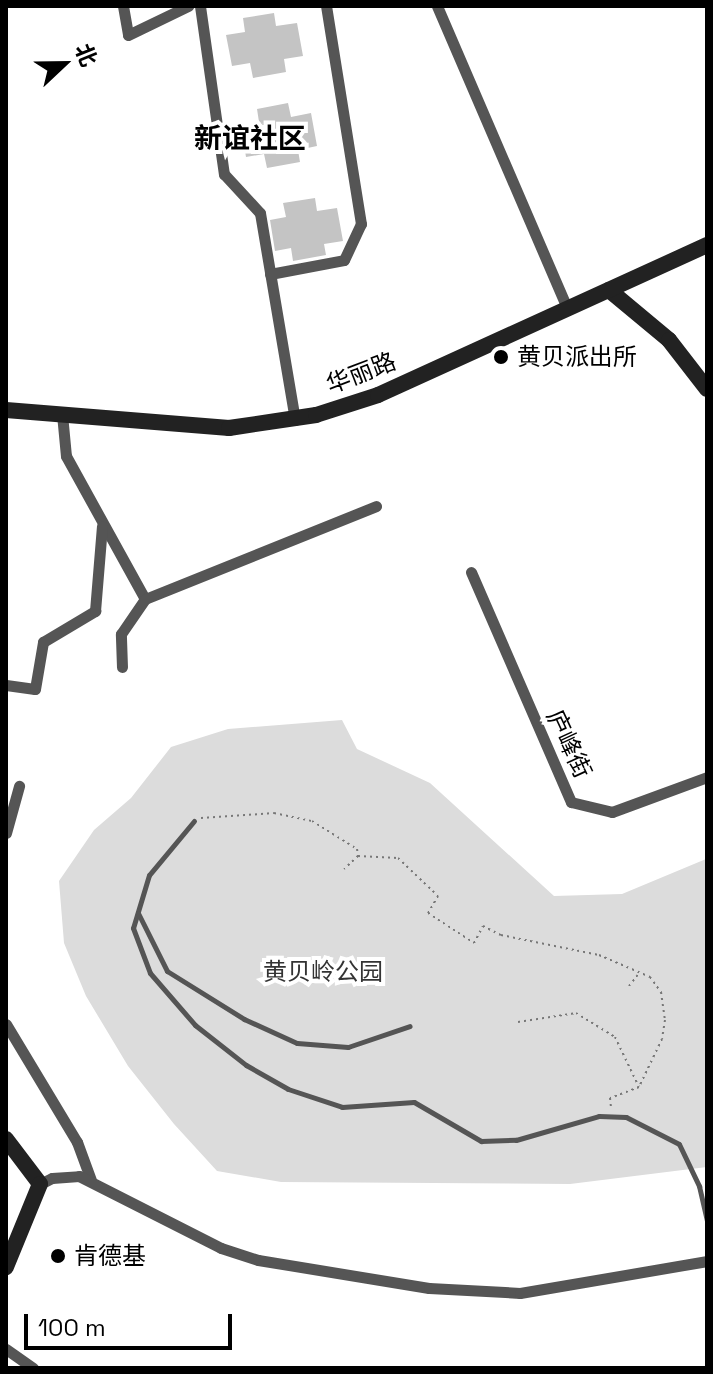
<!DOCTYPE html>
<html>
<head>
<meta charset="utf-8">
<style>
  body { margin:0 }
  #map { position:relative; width:713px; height:1374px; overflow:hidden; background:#fff; font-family:"Space Grotesk","Noto Sans SC",sans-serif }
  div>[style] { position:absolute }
  .green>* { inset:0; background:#dcdcdc }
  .building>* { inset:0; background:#c4c4c4 }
  .path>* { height:2px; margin-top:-1px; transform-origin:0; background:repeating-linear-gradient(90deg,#777 0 2px,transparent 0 6px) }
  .lane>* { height:5px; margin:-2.5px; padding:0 2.5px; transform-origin:2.5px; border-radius:2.5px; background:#555 }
  .street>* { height:11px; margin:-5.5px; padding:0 5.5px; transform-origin:5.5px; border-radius:5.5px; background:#555 }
  .secondary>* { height:16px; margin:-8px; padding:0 8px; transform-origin:8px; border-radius:8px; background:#222 }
  .dots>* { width:22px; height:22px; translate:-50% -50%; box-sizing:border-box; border:4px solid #fff; border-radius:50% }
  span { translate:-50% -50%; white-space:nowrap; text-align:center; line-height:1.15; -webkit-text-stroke:8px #fff; paint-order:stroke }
  .poi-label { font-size:24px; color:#000 }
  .left { translate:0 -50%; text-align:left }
  .street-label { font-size:24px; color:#000 }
  .park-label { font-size:24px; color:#333 }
  .quarter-label { font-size:28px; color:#000; font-weight:700 }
  .frame { position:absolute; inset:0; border:8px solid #000; pointer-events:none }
  .north { position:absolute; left:24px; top:24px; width:80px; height:80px; -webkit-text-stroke:6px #fff; paint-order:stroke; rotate:68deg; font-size:22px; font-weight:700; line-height:32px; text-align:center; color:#000 }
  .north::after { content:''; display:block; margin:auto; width:28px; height:36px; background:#000; clip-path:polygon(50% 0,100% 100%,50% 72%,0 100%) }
  .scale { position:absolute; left:24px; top:1314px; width:208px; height:36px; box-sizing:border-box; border:4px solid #000; border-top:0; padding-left:10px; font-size:24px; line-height:28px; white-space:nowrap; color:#000; -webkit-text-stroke:6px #fff; paint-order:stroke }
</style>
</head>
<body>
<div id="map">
  <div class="green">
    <div style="clip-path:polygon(342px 720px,357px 749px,430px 783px,554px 896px,622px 894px,706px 859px,707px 1167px,570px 1184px,281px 1182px,217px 1171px,174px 1124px,128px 1066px,86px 996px,64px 943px,59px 881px,94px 830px,131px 798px,171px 747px,228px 729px)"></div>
  </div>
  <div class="building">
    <div style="clip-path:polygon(274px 13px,276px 26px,297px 23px,303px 56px,284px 59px,286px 72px,253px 78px,250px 63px,232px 66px,226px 35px,245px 32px,243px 18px)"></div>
    <div style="clip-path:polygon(288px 103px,291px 117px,311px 113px,317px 146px,298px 150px,300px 162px,267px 168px,264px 154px,246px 157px,241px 126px,259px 122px,257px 109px)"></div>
    <div style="clip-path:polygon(315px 198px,317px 211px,337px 208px,343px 241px,324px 244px,326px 255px,293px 261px,291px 248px,275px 251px,270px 220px,286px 217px,283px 203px)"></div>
  </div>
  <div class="path">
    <div style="left:201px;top:818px;width:73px;rotate:-3.9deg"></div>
    <div style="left:274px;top:813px;width:39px;rotate:12deg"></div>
    <div style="left:312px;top:821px;width:53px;rotate:31.9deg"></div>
    <div style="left:357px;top:849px;width:7px;rotate:82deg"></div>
    <div style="left:358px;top:856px;width:19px;rotate:137deg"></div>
    <div style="left:358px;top:856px;width:40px;rotate:2.9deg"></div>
    <div style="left:398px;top:858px;width:55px;rotate:43.5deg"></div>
    <div style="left:438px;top:896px;width:20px;rotate:120deg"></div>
    <div style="left:428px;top:913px;width:55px;rotate:33.1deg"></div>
    <div style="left:474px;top:943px;width:19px;rotate:-62deg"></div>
    <div style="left:483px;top:926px;width:20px;rotate:27deg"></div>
    <div style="left:501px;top:935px;width:100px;rotate:11.5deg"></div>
    <div style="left:599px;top:955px;width:56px;rotate:23.3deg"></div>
    <div style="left:650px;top:977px;width:19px;rotate:54deg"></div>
    <div style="left:661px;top:992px;width:28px;rotate:82deg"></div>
    <div style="left:665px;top:1020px;width:19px;rotate:99deg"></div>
    <div style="left:662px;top:1039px;width:53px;rotate:115.6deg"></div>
    <div style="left:629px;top:986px;width:18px;rotate:-52deg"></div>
    <div style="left:518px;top:1022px;width:59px;rotate:-8.8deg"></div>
    <div style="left:576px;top:1013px;width:46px;rotate:31.6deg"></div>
    <div style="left:615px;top:1037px;width:55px;rotate:64.4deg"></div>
    <div style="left:639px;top:1087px;width:31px;rotate:159deg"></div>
    <div style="left:610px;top:1098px;width:10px;rotate:84deg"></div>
  </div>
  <div class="lane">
    <div style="left:194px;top:821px;width:70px;rotate:129.8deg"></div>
    <div style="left:149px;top:875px;width:55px;rotate:106.8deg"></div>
    <div style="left:133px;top:928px;width:48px;rotate:69.3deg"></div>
    <div style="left:150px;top:973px;width:69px;rotate:49.1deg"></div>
    <div style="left:195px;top:1025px;width:65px;rotate:38.1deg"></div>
    <div style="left:246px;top:1065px;width:48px;rotate:29.7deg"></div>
    <div style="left:288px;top:1089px;width:57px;rotate:18.4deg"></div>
    <div style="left:342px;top:1107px;width:72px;rotate:-4deg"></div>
    <div style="left:414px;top:1102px;width:78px;rotate:30.2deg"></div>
    <div style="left:481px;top:1141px;width:35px;rotate:-2deg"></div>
    <div style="left:516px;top:1140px;width:86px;rotate:-16.1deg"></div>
    <div style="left:599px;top:1116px;width:27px;rotate:2deg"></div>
    <div style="left:626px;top:1117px;width:59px;rotate:27deg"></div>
    <div style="left:679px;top:1144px;width:47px;rotate:64.5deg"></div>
    <div style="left:699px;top:1186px;width:36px;rotate:77deg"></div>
    <div style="left:138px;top:913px;width:65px;rotate:63.4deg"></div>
    <div style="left:167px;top:971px;width:91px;rotate:31.9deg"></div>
    <div style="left:244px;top:1019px;width:58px;rotate:24.4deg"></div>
    <div style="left:297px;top:1043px;width:51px;rotate:4.5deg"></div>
    <div style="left:348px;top:1047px;width:65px;rotate:-18.7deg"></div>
  </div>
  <div class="street">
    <div style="left:123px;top:6px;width:29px;rotate:80deg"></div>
    <div style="left:128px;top:35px;width:67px;rotate:-25.8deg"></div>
    <div style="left:200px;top:6px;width:170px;rotate:81.9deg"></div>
    <div style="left:224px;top:174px;width:53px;rotate:47.3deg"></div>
    <div style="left:260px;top:213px;width:210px;rotate:80.4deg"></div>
    <div style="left:437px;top:6px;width:331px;rotate:66.7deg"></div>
    <div style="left:270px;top:274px;width:75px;rotate:-10.7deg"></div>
    <div style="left:344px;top:260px;width:40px;rotate:-65deg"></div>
    <div style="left:361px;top:224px;width:221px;rotate:-99.1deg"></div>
    <div style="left:62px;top:414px;width:42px;rotate:84.6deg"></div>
    <div style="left:66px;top:456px;width:163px;rotate:61.1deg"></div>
    <div style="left:471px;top:572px;width:251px;rotate:66.5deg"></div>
    <div style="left:571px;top:802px;width:42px;rotate:13.7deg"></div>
    <div style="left:612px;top:812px;width:101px;rotate:-20.2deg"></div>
    <div style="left:122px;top:667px;width:33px;rotate:-92deg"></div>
    <div style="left:121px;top:634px;width:42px;rotate:-55.6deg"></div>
    <div style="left:145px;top:599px;width:249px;rotate:-21.9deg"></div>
    <div style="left:6px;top:685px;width:29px;rotate:8deg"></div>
    <div style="left:35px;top:689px;width:48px;rotate:-80.3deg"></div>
    <div style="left:43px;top:642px;width:61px;rotate:-30.8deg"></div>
    <div style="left:95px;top:611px;width:85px;rotate:-85.3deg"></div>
    <div style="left:6px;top:833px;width:49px;rotate:-74.5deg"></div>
    <div style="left:6px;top:1024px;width:138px;rotate:59deg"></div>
    <div style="left:77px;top:1142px;width:40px;rotate:69.8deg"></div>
    <div style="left:40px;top:1184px;width:13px;rotate:-27deg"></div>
    <div style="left:52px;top:1178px;width:27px;rotate:-4deg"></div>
    <div style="left:79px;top:1176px;width:159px;rotate:26.9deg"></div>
    <div style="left:221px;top:1248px;width:39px;rotate:18deg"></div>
    <div style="left:258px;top:1260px;width:173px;rotate:9.3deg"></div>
    <div style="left:429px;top:1288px;width:91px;rotate:3.1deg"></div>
    <div style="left:520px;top:1293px;width:190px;rotate:-9.7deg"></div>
    <div style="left:6px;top:1349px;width:33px;rotate:35deg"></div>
  </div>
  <div class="secondary">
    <div style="left:609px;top:290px;width:78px;rotate:39.8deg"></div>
    <div style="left:669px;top:340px;width:62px;rotate:52.2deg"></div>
    <div style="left:6px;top:410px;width:224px;rotate:4.6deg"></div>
    <div style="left:229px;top:428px;width:88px;rotate:-8.5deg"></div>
    <div style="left:316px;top:415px;width:65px;rotate:-17.9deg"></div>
    <div style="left:378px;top:395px;width:362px;rotate:-24.5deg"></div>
    <div style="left:6px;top:1139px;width:56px;rotate:52.9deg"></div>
    <div style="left:40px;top:1184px;width:90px;rotate:112.3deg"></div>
  </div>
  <div class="dots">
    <div style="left:501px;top:357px;background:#000"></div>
    <div style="left:58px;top:1256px;background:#000"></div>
  </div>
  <div class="poi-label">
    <span class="left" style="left:517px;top:357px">黄贝派出所</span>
    <span class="left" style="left:74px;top:1256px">肯德基</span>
  </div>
  <div class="street-label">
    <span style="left:361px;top:373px;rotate:-21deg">华丽路</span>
    <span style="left:569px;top:744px;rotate:65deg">庐峰街</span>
  </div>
  <div class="park-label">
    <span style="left:323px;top:972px">黄贝岭公园</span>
  </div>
  <div class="quarter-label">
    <span style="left:250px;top:138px">新谊社区</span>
  </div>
  <div class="frame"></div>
  <div class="north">北</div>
  <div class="scale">100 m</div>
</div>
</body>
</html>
